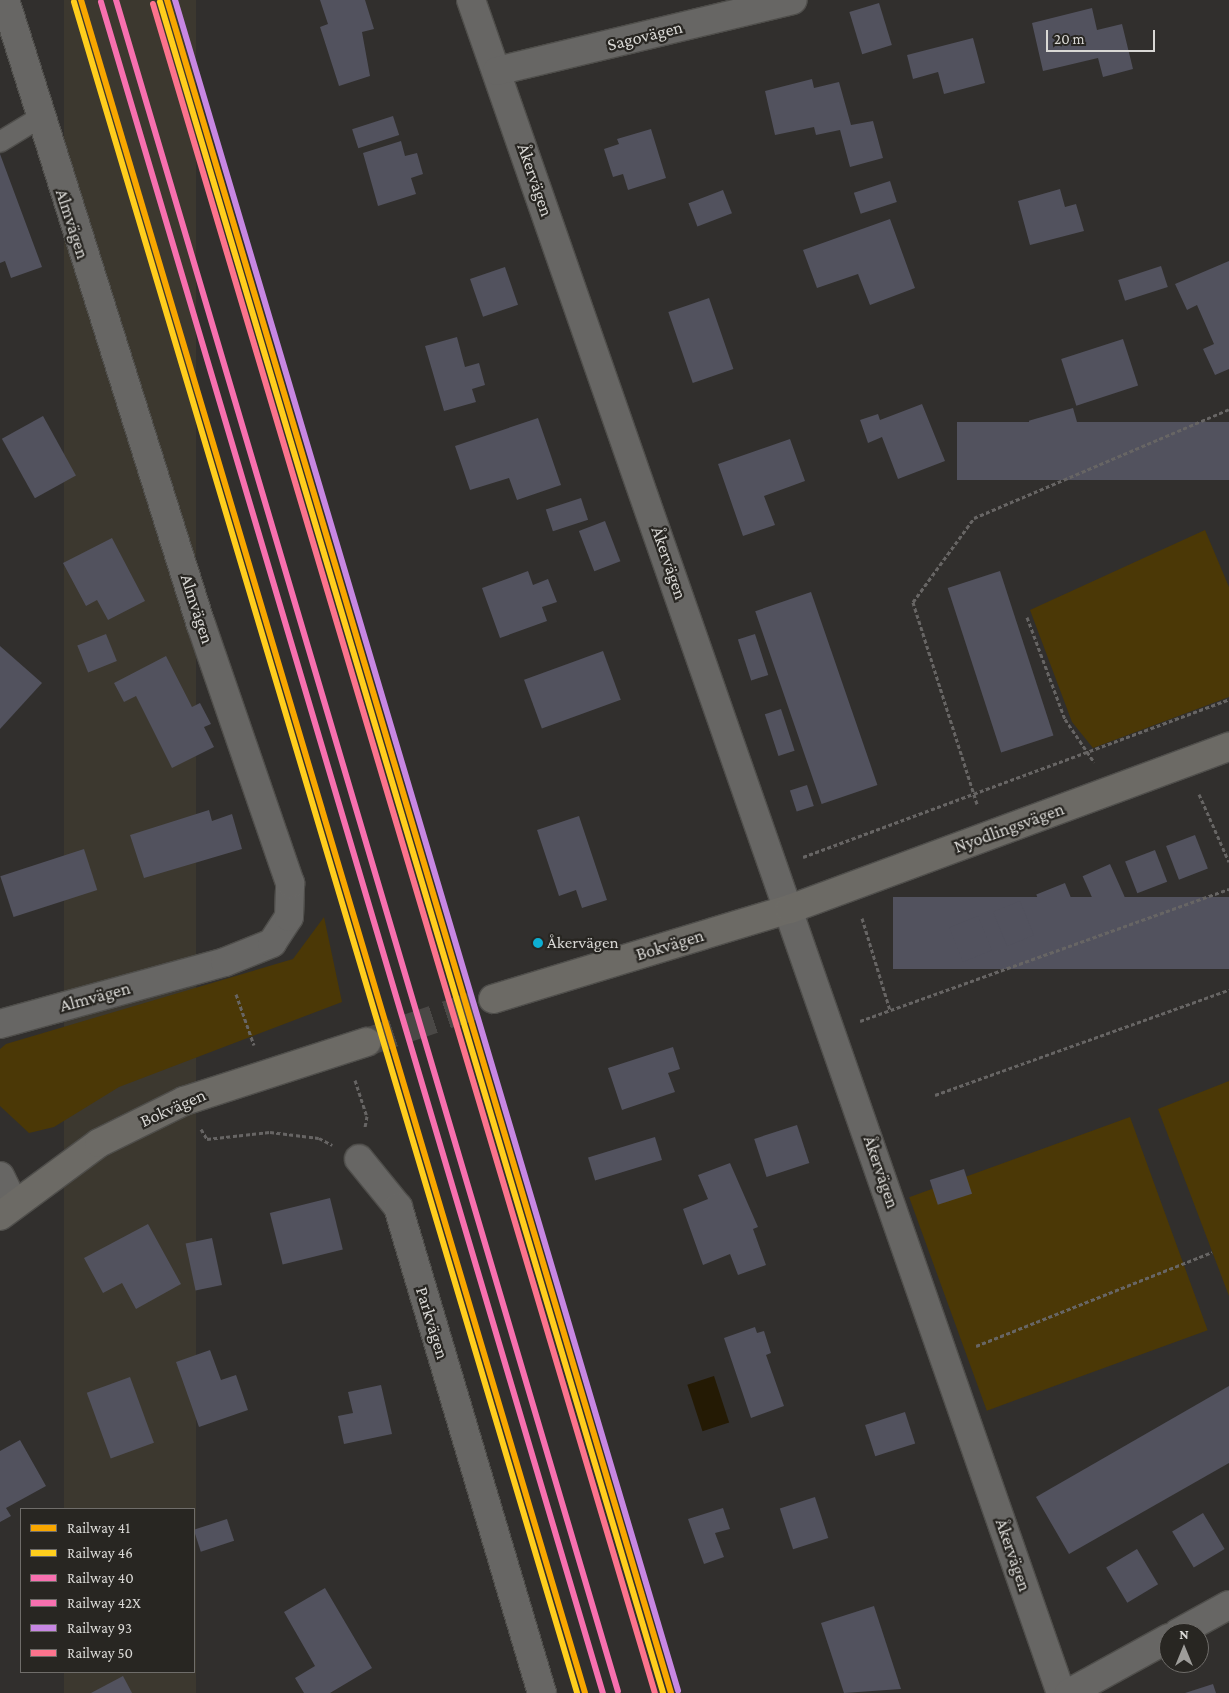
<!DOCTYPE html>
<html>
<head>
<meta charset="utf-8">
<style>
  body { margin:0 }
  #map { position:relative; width:1229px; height:1693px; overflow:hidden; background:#312f2d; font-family:"Crimson Pro",serif }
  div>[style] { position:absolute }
  .built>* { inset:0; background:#3c382f; transform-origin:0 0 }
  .green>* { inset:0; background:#4b3806; transform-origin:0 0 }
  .water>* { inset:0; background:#241a04; transform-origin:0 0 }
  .building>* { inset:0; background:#52525e; transform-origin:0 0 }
  .secondary-tunnel>* { height:28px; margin-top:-14px; transform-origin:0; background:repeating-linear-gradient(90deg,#4a4846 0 28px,transparent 0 42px) }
  .path>* { height:3px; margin-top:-1.5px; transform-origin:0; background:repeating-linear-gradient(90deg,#676564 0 4px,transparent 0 6.5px) }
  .roads { filter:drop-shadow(1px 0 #4f4e4b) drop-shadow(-1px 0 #4f4e4b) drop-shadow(0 1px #4f4e4b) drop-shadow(0 -1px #4f4e4b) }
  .lane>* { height:20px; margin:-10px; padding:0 10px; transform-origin:10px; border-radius:10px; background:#676664 }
  .street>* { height:28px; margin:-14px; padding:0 14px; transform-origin:14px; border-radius:14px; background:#676664 }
  .secondary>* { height:28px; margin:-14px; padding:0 14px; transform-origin:14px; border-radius:14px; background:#6c6a65 }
  .rail-1>* { height:6px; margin:-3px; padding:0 3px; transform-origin:3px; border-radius:3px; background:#f7a600 }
  .rail-2>* { height:6px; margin:-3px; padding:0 3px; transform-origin:3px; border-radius:3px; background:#ffce1d }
  .rail-3>* { height:6px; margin:-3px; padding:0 3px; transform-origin:3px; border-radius:3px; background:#f770af }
  .rail-4>* { height:6px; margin:-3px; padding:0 3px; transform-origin:3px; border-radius:3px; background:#f770af }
  .rail-5>* { height:6px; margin:-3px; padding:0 3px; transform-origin:3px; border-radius:3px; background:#c787e3 }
  .rail-6>* { height:6px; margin:-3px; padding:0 3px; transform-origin:3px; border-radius:3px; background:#fc738d }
  .dots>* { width:14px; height:14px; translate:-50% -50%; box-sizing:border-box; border:2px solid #282622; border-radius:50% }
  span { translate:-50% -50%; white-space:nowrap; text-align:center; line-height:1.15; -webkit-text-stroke:4.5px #282622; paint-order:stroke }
  .bus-label { font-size:17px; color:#d9d8d5 }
  .left { translate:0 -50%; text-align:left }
  .street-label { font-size:18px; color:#d9d8d5 }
  .legend { position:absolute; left:20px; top:1508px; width:175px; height:165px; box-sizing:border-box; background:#282622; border:1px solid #6f6d6a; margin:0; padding:6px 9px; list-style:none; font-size:15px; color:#d9d8d5 }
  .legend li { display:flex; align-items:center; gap:10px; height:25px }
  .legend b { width:25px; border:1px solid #6f6d6a }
  .north { position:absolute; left:1159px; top:1623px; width:50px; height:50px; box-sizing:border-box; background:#282622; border:1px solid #6f6d6a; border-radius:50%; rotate:0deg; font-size:14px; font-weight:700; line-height:20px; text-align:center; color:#d9d8d5 }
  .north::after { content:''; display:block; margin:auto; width:18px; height:22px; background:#9e9d9a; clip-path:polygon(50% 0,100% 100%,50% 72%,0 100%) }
  .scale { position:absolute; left:1046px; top:30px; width:109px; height:22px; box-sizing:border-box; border:2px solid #d9d8d5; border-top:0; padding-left:6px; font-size:15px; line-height:18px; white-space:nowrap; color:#d9d8d5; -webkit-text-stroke:4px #282622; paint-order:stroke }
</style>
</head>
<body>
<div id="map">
  <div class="built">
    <div style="left:64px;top:0;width:132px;height:1765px"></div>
  </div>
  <div class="green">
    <div style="clip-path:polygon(1205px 530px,1229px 587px,1229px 697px,1093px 748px,1072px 722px,1030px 610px)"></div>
    <div style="clip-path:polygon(324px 917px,342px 1002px,119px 1087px,54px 1127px,29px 1133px,0 1106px,0 1049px,6px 1044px,293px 959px)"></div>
    <div style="clip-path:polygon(1229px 1081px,1229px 1296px,1158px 1109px)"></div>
    <div style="left:1130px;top:1117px;width:227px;height:235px;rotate:70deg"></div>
  </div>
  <div class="water">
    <div style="left:714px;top:1376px;width:49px;height:28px;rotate:72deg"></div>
  </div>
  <div class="building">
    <div style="clip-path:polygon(320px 0,365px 0,374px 29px,362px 32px,370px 76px,339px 86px,320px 27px,328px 24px)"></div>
    <div style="left:879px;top:3px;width:44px;height:31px;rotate:73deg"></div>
    <div style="clip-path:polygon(1092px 8px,1097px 30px,1122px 24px,1133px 69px,1103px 77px,1098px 58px,1043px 71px,1032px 23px)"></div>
    <div style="clip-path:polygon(973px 38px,985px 83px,944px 94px,938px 72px,913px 79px,907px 55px)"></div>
    <div style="clip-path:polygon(812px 79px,814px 88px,839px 82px,851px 125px,873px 121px,883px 158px,850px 167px,840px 130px,816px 135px,814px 127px,775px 135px,765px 91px)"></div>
    <div style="left:393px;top:116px;width:20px;height:43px;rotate:72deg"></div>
    <div style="clip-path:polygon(651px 129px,666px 178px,628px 190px,623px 174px,613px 177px,604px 149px,619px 144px,617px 139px)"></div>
    <div style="clip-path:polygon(401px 141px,405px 156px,417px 153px,423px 174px,411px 178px,416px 194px,378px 206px,363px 153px)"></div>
    <div style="clip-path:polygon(0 154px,42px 267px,11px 278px,5px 261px,0 263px)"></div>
    <div style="left:890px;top:181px;width:22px;height:38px;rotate:72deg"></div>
    <div style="clip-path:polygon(1060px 189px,1065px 207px,1076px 204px,1084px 231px,1030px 245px,1018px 201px)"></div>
    <div style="left:723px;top:190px;width:25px;height:37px;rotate:69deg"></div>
    <div style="clip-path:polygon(890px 219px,915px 288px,870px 305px,858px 274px,817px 288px,803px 250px)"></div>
    <div style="clip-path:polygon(1229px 261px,1229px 369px,1215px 375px,1203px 349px,1214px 344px,1197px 305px,1187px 310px,1175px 284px)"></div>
    <div style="left:1161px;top:266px;width:22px;height:45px;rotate:72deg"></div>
    <div style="left:505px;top:267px;width:40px;height:37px;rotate:71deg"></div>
    <div style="left:709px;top:298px;width:75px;height:43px;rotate:71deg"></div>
    <div style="clip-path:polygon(457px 337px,465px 367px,479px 363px,485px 385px,472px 389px,476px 402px,444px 411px,425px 346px)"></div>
    <div style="left:1123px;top:339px;width:49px;height:65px;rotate:72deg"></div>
    <div style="clip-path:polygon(922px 404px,945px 461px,898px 479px,882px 437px,868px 443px,860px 420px,878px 414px,880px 420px)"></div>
    <div style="left:1073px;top:408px;width:29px;height:46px;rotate:74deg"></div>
    <div style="left:43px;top:416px;width:68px;height:47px;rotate:61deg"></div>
    <div style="clip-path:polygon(538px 418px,561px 485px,517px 500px,509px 478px,470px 490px,455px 446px)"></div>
    <div style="left:1229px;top:422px;width:58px;height:272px;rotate:90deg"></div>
    <div style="clip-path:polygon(790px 439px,805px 481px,764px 496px,775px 525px,743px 536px,718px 464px)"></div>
    <div style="left:581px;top:498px;width:23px;height:37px;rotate:72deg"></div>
    <div style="left:605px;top:521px;width:43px;height:28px;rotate:69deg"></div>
    <div style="clip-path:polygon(112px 538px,145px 601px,108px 620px,97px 600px,86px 606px,63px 563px)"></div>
    <div style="clip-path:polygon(528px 571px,533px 585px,548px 579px,557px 602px,542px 607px,547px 621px,500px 638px,482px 588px)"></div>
    <div style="left:1000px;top:571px;width:173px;height:55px;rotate:72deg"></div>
    <div style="left:811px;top:592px;width:204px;height:59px;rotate:71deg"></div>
    <div style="left:106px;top:634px;width:29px;height:31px;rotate:68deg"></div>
    <div style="left:755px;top:634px;width:43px;height:18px;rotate:72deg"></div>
    <div style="clip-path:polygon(0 646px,42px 683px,0 729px)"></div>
    <div style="left:603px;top:651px;width:52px;height:84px;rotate:70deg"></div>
    <div style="clip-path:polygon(166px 656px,192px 707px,200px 703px,211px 724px,204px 727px,214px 747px,172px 768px,136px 696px,124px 702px,114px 683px)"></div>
    <div style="left:781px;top:709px;width:44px;height:17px;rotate:72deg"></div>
    <div style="left:807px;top:785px;width:22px;height:18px;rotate:72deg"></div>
    <div style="clip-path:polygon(209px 810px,212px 821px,232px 814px,242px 849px,144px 878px,130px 835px)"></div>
    <div style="clip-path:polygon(579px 816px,607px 900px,582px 908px,576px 890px,559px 896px,537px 830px)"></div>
    <div style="left:1195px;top:835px;width:36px;height:31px;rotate:69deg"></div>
    <div style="left:84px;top:849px;width:43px;height:88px;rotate:72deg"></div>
    <div style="left:1155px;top:850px;width:34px;height:32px;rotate:69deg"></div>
    <div style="left:1110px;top:864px;width:37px;height:30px;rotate:66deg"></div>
    <div style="left:1065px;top:883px;width:37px;height:31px;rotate:68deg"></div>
    <div style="left:1229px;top:897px;width:72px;height:336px;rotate:90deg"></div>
    <div style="left:1020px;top:901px;width:37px;height:29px;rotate:68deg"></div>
    <div style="left:978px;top:916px;width:37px;height:31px;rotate:68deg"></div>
    <div style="clip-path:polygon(673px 1047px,680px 1069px,668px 1073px,675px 1092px,622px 1110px,608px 1068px)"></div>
    <div style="left:797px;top:1125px;width:40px;height:45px;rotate:72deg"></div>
    <div style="left:655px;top:1137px;width:24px;height:70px;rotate:73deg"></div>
    <div style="clip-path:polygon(730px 1163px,758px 1227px,753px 1229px,766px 1265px,738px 1275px,730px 1254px,703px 1265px,683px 1209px,708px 1199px,698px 1175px)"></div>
    <div style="left:964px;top:1169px;width:26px;height:36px;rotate:72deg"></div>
    <div style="left:330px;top:1198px;width:53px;height:62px;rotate:76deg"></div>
    <div style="clip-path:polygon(148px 1224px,181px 1284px,136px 1309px,122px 1283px,103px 1293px,84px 1258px)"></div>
    <div style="left:212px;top:1238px;width:48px;height:27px;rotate:78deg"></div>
    <div style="clip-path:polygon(755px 1327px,757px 1333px,764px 1331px,771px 1353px,766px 1355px,784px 1406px,751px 1418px,724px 1338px)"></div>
    <div style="clip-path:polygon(210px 1350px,221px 1380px,236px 1375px,248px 1410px,199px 1427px,176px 1362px)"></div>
    <div style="left:130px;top:1377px;width:70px;height:46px;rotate:70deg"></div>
    <div style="clip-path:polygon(381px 1385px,392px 1434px,344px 1444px,338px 1416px,353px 1413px,348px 1392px)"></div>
    <div style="clip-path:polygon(1229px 1386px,1229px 1463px,1069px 1554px,1036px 1497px)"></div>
    <div style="left:905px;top:1412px;width:33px;height:42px;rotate:72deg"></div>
    <div style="clip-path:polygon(20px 1440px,46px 1486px,6px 1508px,11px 1516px,0 1522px,0 1451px)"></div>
    <div style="left:815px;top:1497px;width:43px;height:37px;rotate:72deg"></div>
    <div style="clip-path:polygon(723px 1508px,730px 1529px,715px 1533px,724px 1557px,704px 1564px,688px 1519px)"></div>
    <div style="left:1203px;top:1513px;width:42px;height:36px;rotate:59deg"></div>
    <div style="left:227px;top:1519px;width:23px;height:35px;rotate:72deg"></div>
    <div style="left:1137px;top:1549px;width:41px;height:36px;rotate:59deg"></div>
    <div style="clip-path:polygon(325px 1588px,372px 1668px,330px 1693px,304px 1693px,295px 1678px,315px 1666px,284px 1612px)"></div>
    <div style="clip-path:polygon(874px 1606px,901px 1689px,844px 1693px,821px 1623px)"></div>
    <div style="clip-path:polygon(123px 1676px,132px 1693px,91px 1693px)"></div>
    <div style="clip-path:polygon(1213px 1684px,1216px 1693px,1185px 1693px)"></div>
  </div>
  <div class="secondary-tunnel">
    <div style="left:367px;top:1042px;width:133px;rotate:-18.8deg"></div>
  </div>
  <div class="path">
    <div style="left:1027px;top:617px;width:109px;rotate:69.6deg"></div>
    <div style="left:1065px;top:719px;width:52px;rotate:56deg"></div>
    <div style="left:1199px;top:794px;width:74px;rotate:66.2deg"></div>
    <div style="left:977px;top:804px;width:212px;rotate:-107.6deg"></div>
    <div style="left:913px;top:602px;width:104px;rotate:-54deg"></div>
    <div style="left:974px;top:518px;width:277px;rotate:-23.1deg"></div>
    <div style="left:803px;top:857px;width:454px;rotate:-20.3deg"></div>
    <div style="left:862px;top:918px;width:96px;rotate:73.1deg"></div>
    <div style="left:236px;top:994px;width:54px;rotate:70.6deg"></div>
    <div style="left:860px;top:1021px;width:392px;rotate:-19.7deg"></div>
    <div style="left:355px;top:1080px;width:38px;rotate:72deg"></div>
    <div style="left:367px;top:1116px;width:11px;rotate:100deg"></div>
    <div style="left:935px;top:1095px;width:312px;rotate:-19.7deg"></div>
    <div style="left:201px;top:1129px;width:12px;rotate:59deg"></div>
    <div style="left:207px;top:1139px;width:63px;rotate:-6.3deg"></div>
    <div style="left:270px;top:1132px;width:49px;rotate:7deg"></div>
    <div style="left:319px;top:1138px;width:15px;rotate:28deg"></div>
    <div style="left:976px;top:1346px;width:254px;rotate:-21.7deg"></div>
  </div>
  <div class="roads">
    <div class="lane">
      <div style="left:0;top:142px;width:46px;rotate:-31.6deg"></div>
    </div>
    <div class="street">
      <div style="left:471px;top:0;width:1793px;rotate:70.79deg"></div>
      <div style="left:497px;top:71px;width:304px;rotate:-13.5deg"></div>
      <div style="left:0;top:1024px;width:233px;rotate:-15.4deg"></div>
      <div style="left:225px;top:962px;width:51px;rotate:-22deg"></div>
      <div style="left:272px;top:943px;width:31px;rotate:-57deg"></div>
      <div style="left:289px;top:917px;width:34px;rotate:-88deg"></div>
      <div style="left:290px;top:883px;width:273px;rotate:-109deg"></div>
      <div style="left:201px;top:625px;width:655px;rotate:-107.41deg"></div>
      <div style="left:359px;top:1159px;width:62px;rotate:50.9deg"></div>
      <div style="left:398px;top:1207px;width:507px;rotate:73.5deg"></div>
      <div style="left:0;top:1176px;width:30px;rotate:64deg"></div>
      <div style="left:1178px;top:1633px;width:58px;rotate:-28.8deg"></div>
      <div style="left:1069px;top:1693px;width:114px;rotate:-28.8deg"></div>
    </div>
    <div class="secondary">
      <div style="left:493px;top:999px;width:310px;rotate:-16.9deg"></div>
      <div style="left:790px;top:909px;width:468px;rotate:-20.3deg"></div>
      <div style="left:0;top:1216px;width:123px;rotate:-36.4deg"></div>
      <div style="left:99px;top:1143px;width:95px;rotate:-26.3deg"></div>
      <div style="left:184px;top:1101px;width:192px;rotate:-17.9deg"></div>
    </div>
  </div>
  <div class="rail-1">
    <div style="left:81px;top:0;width:1766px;rotate:73.42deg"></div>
    <div style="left:167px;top:0;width:1766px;rotate:73.42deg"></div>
  </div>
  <div class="rail-2">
    <div style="left:74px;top:2px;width:1764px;rotate:73.43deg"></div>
    <div style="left:160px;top:2px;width:1764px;rotate:73.43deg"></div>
  </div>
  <div class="rail-3">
    <div style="left:101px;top:2px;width:1764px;rotate:73.47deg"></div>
  </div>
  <div class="rail-4">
    <div style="left:116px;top:0;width:1764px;rotate:73.47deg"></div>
  </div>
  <div class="rail-5">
    <div style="left:175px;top:0;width:1764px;rotate:73.43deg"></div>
  </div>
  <div class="rail-6">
    <div style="left:153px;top:4px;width:1762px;rotate:73.45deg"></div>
  </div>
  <div class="dots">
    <div style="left:538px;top:943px;background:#0dafd3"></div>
  </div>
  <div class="bus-label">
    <span class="left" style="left:547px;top:943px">Åkervägen</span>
  </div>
  <div class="street-label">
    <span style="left:645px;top:36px;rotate:-14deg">Sagovägen</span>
    <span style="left:535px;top:180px;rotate:71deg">Åkervägen</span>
    <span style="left:72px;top:224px;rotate:72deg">Almvägen</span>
    <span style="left:669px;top:563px;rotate:71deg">Åkervägen</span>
    <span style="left:197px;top:609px;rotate:72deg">Almvägen</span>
    <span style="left:1009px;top:828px;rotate:-20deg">Nyodlingsvägen</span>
    <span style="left:670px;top:945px;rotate:-17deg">Bokvägen</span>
    <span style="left:95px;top:997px;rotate:-15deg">Almvägen</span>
    <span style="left:173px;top:1108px;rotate:-24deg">Bokvägen</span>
    <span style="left:881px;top:1172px;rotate:71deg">Åkervägen</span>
    <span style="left:432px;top:1323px;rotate:73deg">Parkvägen</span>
    <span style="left:1013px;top:1555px;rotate:71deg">Åkervägen</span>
  </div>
  <ul class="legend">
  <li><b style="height:6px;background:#f7a600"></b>Railway 41</li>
  <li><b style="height:6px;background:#ffce1d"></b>Railway 46</li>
  <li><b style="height:6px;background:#f770af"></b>Railway 40</li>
  <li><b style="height:6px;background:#f770af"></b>Railway 42X</li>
  <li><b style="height:6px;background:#c787e3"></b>Railway 93</li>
  <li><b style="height:6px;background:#fc738d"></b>Railway 50</li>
  </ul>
  <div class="north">N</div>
  <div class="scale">20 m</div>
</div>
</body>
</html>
